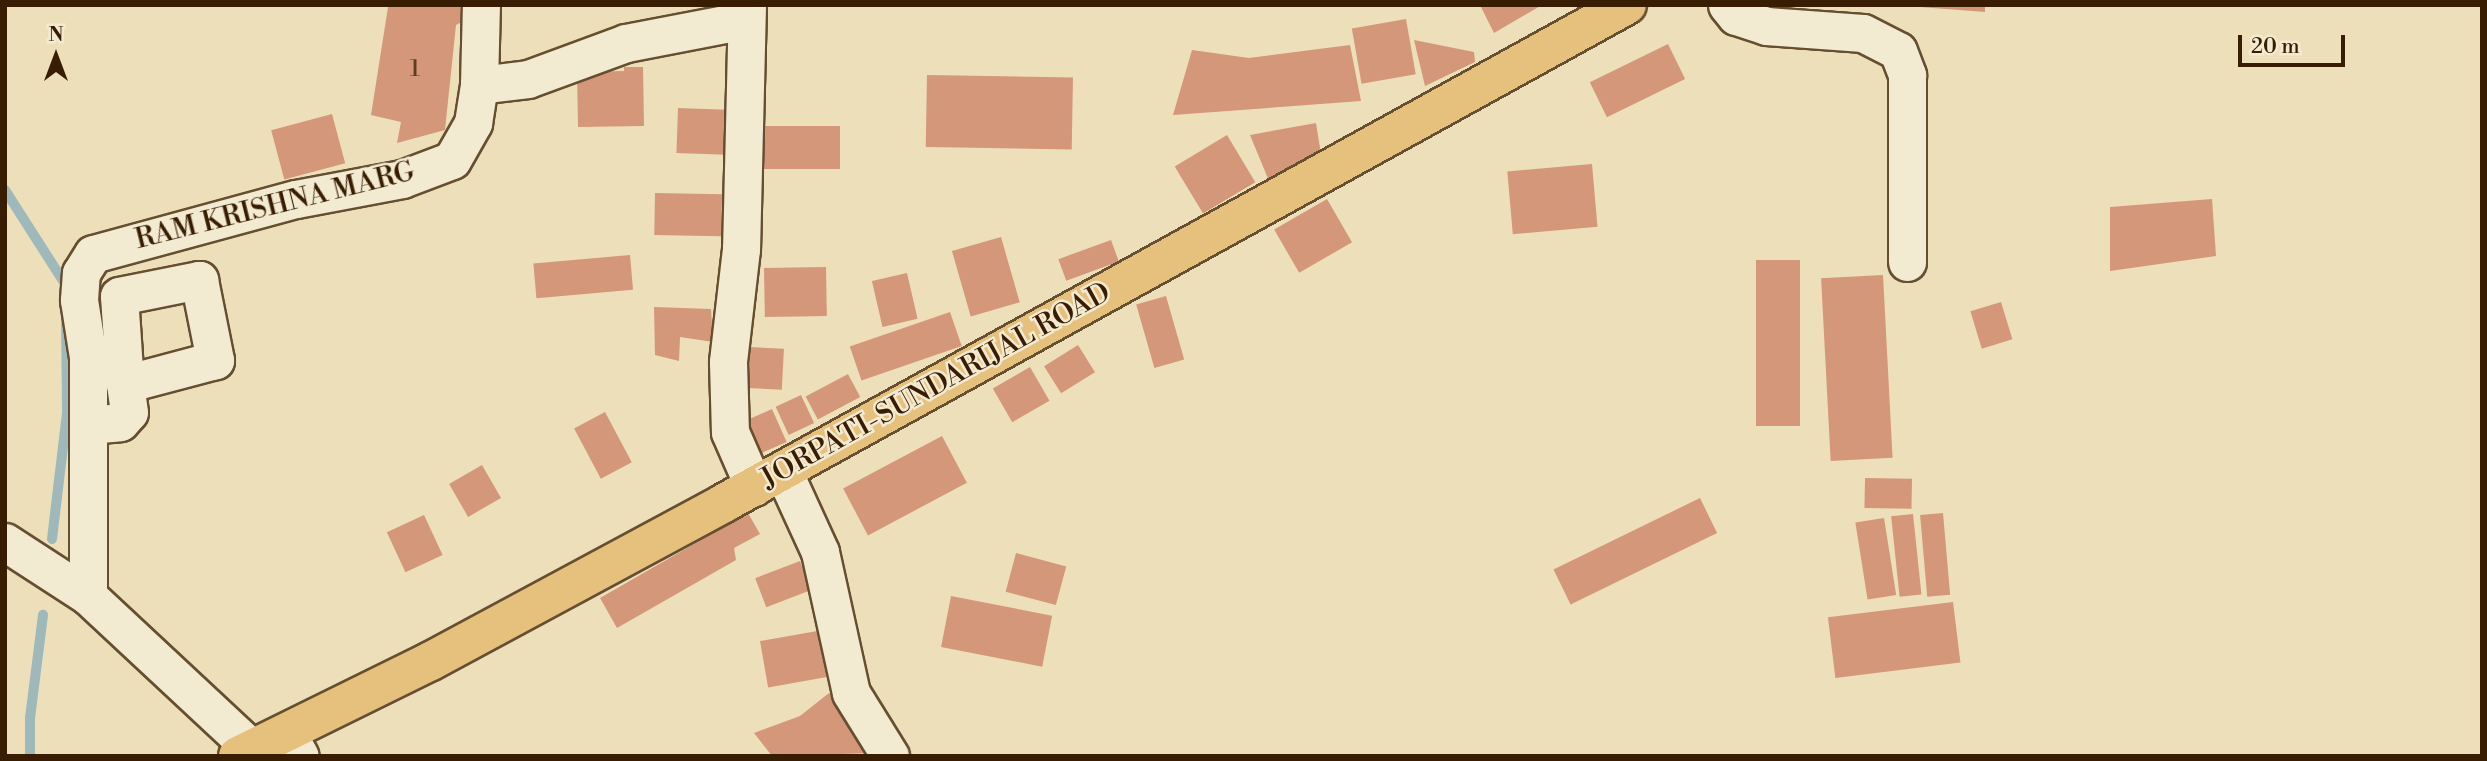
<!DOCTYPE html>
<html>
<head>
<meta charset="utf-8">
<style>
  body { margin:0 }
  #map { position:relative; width:2487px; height:761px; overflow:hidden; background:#eddfba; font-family:"Libre Bodoni",serif }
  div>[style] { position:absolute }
  .stream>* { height:10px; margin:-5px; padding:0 5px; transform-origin:5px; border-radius:5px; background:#9fb9bb }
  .building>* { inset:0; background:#d4977a; transform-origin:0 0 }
  .roads { filter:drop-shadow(2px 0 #664e30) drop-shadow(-2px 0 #664e30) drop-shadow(0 2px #664e30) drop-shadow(0 -2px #664e30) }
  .minor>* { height:37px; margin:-18.5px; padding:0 18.5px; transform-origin:18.5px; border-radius:18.5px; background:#f3ead2 }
  .major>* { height:38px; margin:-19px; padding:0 19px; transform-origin:19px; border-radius:19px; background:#e6c07d }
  span { translate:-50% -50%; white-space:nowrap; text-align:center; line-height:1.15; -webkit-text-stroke:5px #f3ead2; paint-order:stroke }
  .number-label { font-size:24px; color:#603c20 }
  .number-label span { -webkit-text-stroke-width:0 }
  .street-label { font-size:28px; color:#391d02 }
  .frame { position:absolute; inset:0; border:7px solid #391d02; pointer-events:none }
  .north { position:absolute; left:21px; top:21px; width:70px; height:70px; -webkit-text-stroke:5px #f3ead2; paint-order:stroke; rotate:0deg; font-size:19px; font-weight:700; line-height:28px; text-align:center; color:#391d02 }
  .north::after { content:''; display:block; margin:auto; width:24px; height:32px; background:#391d02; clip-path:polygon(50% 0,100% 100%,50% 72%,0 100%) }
  .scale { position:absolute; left:2238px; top:35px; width:107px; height:32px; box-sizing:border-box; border:4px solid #391d02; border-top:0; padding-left:9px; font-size:21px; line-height:24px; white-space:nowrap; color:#391d02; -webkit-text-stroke:5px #f3ead2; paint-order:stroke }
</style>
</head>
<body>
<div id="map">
  <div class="stream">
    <div style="left:5px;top:190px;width:112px;rotate:57.4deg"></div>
    <div style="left:65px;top:284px;width:8px;rotate:90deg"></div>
    <div style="left:52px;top:539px;width:127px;rotate:-83.2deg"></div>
    <div style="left:67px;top:413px;width:91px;rotate:-90.6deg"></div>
    <div style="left:30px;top:756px;width:38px;rotate:-90deg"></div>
    <div style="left:30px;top:718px;width:104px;rotate:-82.8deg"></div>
  </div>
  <div class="building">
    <div style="clip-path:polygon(423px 5px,470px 5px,471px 17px,456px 25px,445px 130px,397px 143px,401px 122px,371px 115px,388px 7px)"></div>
    <div style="clip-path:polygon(1480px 5px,1542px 5px,1494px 33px)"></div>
    <div style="clip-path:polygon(1894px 5px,1985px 5px,1985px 12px)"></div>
    <div style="left:1406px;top:19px;width:56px;height:55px;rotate:80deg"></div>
    <div style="clip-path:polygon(1414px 40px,1474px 52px,1475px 62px,1425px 86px)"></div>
    <div style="left:1668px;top:44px;width:39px;height:87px;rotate:64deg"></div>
    <div style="clip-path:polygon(1350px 45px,1361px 101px,1173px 115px,1192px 50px,1249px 58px)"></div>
    <div style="clip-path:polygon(624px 67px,643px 67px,644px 126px,578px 127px,577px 72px,624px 71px)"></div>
    <div style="left:927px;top:75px;width:146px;height:72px;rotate:1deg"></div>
    <div style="left:678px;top:108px;width:56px;height:45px;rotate:2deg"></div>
    <div style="left:332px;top:114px;width:51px;height:63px;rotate:75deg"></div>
    <div style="clip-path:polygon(1316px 123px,1322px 160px,1269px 181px,1250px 135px)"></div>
    <div style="left:756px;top:126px;width:84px;height:43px"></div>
    <div style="left:1227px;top:135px;width:55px;height:61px;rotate:59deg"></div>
    <div style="left:1592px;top:164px;width:63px;height:85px;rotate:85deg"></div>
    <div style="left:655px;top:193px;width:67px;height:42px;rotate:1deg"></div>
    <div style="left:1327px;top:199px;width:50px;height:61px;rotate:60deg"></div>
    <div style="clip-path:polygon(2212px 199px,2216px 256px,2110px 271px,2110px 207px)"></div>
    <div style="left:1001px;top:237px;width:68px;height:51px;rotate:74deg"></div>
    <div style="left:1111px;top:240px;width:23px;height:56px;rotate:70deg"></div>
    <div style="left:630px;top:255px;width:35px;height:97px;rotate:85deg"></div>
    <div style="left:1756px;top:260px;width:44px;height:166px"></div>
    <div style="left:826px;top:267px;width:49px;height:62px;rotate:89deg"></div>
    <div style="left:907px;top:273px;width:47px;height:36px;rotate:77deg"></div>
    <div style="left:1883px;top:275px;width:183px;height:62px;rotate:87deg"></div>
    <div style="left:1166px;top:296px;width:66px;height:31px;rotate:74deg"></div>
    <div style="left:2001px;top:302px;width:39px;height:32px;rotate:73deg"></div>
    <div style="clip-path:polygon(654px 307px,711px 309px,713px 342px,680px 337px,679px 361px,655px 355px)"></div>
    <div style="left:950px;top:312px;width:36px;height:106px;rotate:71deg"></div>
    <div style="left:1078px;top:345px;width:32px;height:40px;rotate:58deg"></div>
    <div style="left:749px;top:347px;width:35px;height:41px;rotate:3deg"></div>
    <div style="left:1030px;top:367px;width:39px;height:43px;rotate:60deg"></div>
    <div style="left:848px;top:374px;width:26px;height:48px;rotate:62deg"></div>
    <div style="left:801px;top:395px;width:31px;height:28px;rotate:65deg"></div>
    <div style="left:772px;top:409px;width:36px;height:38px;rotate:66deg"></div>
    <div style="left:605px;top:412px;width:57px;height:35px;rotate:62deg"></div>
    <div style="left:942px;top:436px;width:53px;height:112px;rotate:62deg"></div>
    <div style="left:482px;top:465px;width:38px;height:38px;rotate:60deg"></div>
    <div style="left:1865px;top:478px;width:47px;height:30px;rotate:1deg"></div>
    <div style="left:1700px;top:498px;width:39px;height:163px;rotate:64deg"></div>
    <div style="clip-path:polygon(748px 513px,760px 534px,734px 548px,736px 560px,617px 628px,600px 598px)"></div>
    <div style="left:1943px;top:513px;width:82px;height:23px;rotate:85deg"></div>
    <div style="left:1913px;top:514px;width:81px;height:22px;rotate:84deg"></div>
    <div style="left:424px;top:515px;width:44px;height:41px;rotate:65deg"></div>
    <div style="left:1884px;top:518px;width:78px;height:29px;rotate:81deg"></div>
    <div style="left:1016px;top:553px;width:52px;height:40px;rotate:15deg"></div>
    <div style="left:800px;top:561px;width:31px;height:48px;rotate:69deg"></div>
    <div style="left:951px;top:596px;width:103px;height:52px;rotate:11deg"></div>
    <div style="left:1953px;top:602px;width:61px;height:126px;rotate:83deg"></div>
    <div style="left:823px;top:630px;width:47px;height:64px;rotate:80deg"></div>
    <div style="clip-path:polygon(829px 693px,877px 753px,772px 756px,754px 733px,800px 716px)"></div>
  </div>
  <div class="roads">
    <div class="minor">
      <div style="left:747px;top:5px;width:244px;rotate:91.4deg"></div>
      <div style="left:741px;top:249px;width:114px;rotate:96.6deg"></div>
      <div style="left:728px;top:362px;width:70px;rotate:88.4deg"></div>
      <div style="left:730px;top:432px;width:60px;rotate:66.4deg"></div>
      <div style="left:1727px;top:5px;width:14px;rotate:51deg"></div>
      <div style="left:1736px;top:16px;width:32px;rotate:18deg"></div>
      <div style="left:1766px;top:26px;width:97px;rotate:4.1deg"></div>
      <div style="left:1863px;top:33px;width:39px;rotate:27deg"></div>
      <div style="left:1898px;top:51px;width:26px;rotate:69deg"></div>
      <div style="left:1907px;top:75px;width:187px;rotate:90deg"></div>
      <div style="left:479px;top:85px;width:80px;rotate:-88.6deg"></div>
      <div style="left:88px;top:425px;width:32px;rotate:-5deg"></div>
      <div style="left:120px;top:422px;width:13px;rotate:-48deg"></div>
      <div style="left:129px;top:412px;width:28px;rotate:-98deg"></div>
      <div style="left:125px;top:384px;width:88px;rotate:-93.9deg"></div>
      <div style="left:119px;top:296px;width:82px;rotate:-11.3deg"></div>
      <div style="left:199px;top:280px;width:82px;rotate:78.7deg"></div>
      <div style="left:215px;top:360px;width:93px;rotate:165.1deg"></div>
      <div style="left:783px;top:471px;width:89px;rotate:65.4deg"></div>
      <div style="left:820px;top:552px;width:144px;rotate:77.6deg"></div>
      <div style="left:851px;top:693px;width:74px;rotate:58.2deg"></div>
      <div style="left:5px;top:542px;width:99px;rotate:33deg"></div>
      <div style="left:88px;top:596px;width:224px;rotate:43deg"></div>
      <div style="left:88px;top:596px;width:239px;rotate:-90deg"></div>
      <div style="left:88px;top:357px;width:58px;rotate:-99deg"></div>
      <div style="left:79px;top:300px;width:27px;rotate:-86deg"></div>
      <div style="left:81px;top:273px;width:22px;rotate:-58deg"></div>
      <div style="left:93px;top:254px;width:210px;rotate:-15.2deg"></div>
      <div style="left:296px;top:199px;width:108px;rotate:-10.7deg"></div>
      <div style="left:402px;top:179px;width:53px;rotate:-20.8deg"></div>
      <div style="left:452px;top:160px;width:43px;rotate:-60.4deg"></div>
      <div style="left:473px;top:123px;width:38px;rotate:-81deg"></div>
      <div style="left:479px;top:85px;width:49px;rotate:-7deg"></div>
      <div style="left:528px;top:79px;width:104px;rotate:-20.2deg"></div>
      <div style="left:626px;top:43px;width:121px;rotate:-10.9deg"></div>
      <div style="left:287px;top:733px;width:26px;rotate:61deg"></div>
    </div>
    <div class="major">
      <div style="left:238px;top:756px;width:215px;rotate:-26.2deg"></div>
      <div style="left:431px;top:661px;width:333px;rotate:-28.3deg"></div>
      <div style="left:724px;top:503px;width:1031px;rotate:-28.88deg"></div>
    </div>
  </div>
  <div class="number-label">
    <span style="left:415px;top:70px">1</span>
  </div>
  <div class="street-label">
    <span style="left:275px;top:206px;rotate:-14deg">RAM KRISHNA MARG</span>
    <span style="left:936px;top:386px;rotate:-29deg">JORPATI-SUNDARIJAL ROAD</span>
  </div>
  <div class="frame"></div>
  <div class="north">N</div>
  <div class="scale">20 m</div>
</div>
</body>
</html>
